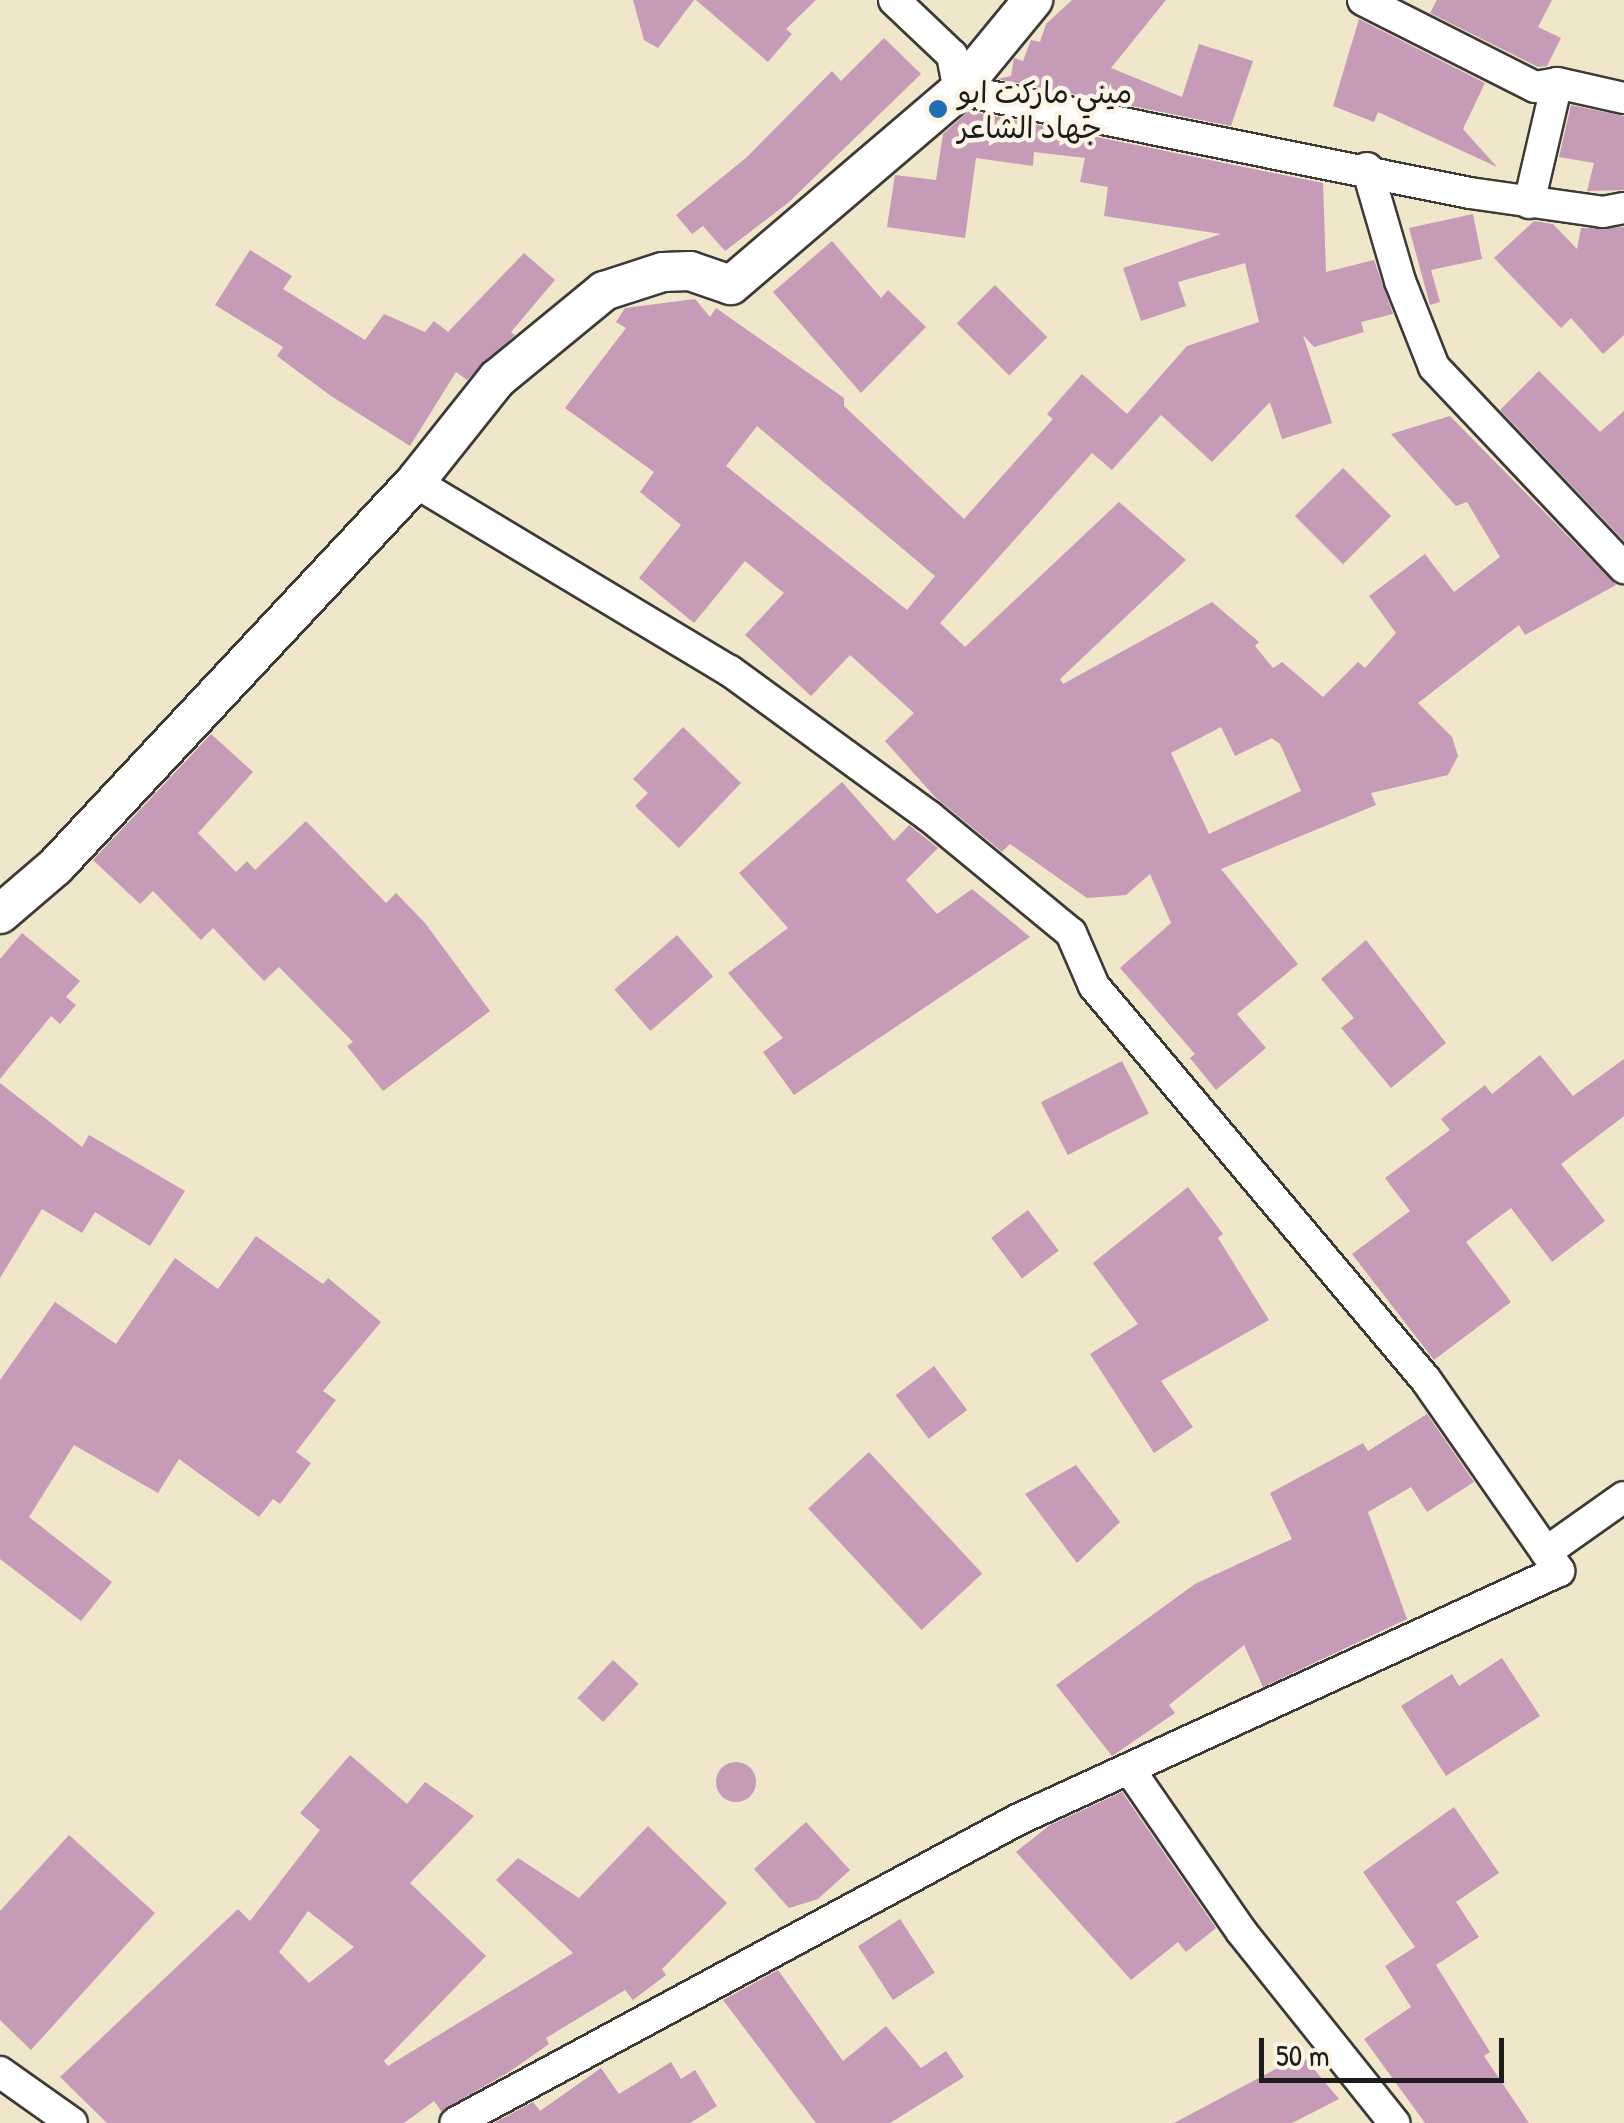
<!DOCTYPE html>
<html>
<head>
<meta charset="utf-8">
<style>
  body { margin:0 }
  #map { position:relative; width:1624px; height:2123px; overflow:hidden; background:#f0e6c9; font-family:"Patrick Hand","Playpen Sans Arabic",sans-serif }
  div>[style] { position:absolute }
  .building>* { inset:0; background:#c69bb7; transform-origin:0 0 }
  .round { border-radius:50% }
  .roads { filter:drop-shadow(2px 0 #3c3a36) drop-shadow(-2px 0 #3c3a36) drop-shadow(0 2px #3c3a36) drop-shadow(0 -2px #3c3a36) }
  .minor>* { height:30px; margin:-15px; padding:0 15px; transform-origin:15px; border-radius:15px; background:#fff }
  .tertiary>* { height:38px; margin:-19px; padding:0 19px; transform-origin:19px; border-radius:19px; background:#fff }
  .dots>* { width:28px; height:28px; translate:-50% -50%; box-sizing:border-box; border:5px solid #fcf5e5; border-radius:50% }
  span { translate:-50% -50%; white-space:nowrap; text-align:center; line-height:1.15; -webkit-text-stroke:9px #fcf5e5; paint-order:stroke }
  .poi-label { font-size:30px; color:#1c1c1c }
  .left { translate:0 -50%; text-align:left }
  .scale { position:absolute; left:1259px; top:2038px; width:245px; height:45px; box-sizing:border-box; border:5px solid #1c1c1c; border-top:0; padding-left:12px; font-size:30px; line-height:35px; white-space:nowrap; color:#1c1c1c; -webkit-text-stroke:8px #fcf5e5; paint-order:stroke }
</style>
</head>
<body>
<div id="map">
  <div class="building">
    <div style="clip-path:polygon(633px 0,694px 0,658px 48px,644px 40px)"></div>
    <div style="clip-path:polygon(696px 0,816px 0,786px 29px,792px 34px,768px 62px)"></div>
    <div style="clip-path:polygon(1072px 0,1166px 0,1111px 68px,1182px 97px,1199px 44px,1253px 61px,1231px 126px,997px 79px,1011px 76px,1014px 58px,1023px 61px,1031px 40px,1040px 42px,1046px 24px)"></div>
    <div style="clip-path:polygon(1437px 0,1552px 0,1538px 27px,1561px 38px,1547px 66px,1538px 67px,1430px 13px)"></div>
    <div style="clip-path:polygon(1359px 19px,1485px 83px,1463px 129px,1497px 167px,1378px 112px,1374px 122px,1333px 106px)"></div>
    <div style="clip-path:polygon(884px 38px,921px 74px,789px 202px,725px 251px,703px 226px,692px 234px,676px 215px,747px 157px,832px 71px,841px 81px)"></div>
    <div style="clip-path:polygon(1571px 105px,1624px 116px,1624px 190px,1587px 191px,1594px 163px,1559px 157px)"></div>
    <div style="clip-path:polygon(evenodd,969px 111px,1323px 183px,1326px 272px,1374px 260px,1393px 314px,1361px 322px,1364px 332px,1314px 347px,1303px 335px,1332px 423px,1282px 439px,1270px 402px,1212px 462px,1161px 415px,1112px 470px,1092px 453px,940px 623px,965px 647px,1119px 502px,1186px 560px,1060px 679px,1063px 684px,1212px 602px,1259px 642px,1255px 646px,1273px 668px,1282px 662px,1323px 697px,1358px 662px,1365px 668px,1396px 633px,1369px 596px,1425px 554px,1454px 592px,1500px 557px,1467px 502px,1456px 506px,1391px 434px,1450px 416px,1616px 585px,1525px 635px,1519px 625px,1418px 703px,1452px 737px,1458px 756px,1448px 775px,1371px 793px,1376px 805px,1221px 869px,1298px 964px,1237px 1014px,1266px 1048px,1216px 1090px,1190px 1058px,1195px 1054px,1120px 968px,1171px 923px,1150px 874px,1126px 895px,1087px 898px,1010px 844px,1002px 852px,935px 797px,885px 741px,914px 713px,850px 655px,811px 696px,745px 635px,784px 593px,745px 561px,694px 623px,639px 578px,681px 525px,640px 492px,654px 472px,565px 408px,626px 328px,616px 322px,625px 308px,695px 299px,710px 317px,716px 308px,844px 398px,844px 406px,964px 519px,1053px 419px,1047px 414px,1082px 374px,1127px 414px,1187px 346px,1259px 322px,1245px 263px,1178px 282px,1186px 306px,1141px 321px,1123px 268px,1221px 234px,1104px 216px,1108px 187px,1080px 182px,1085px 158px,1034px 152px,1033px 166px,976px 158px,965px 238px,887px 227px,895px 175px,936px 180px,943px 134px,969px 111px,757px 426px,935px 576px,907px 610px,726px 466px,757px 426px,969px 111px,1221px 727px,1235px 756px,1272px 738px,1280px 744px,1301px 791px,1209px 834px,1171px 753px,1221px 727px)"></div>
    <div style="clip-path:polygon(1473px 214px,1482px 259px,1431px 270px,1440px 302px,1430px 305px,1409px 228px)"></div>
    <div style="clip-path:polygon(1534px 221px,1553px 224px,1577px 249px,1581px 228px,1624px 227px,1624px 335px,1603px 354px,1571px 318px,1561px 328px,1494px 258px)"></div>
    <div style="clip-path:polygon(832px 241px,881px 298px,888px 290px,926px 327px,861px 393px,773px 292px)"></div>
    <div style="clip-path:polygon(250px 250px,292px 276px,283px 289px,365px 340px,384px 314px,425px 332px,434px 321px,448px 332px,524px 253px,555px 280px,511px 332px,515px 335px,467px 380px,456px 372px,410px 446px,331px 396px,277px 356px,283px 347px,215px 305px)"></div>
    <div style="left:995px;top:285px;width:74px;height:54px;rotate:45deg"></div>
    <div style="clip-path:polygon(1539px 371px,1600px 432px,1624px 411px,1624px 541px,1500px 410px)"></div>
    <div style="left:1343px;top:468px;width:68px;height:68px;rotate:45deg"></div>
    <div style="clip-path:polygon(683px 727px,741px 783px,679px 848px,635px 806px,648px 793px,633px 779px)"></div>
    <div style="clip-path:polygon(211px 734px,253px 772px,198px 833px,236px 872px,247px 861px,255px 870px,306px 821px,386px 903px,396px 893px,425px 923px,490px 1011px,383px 1091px,347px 1046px,353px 1042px,279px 967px,264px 981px,213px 928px,201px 940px,153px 891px,140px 904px,93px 860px)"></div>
    <div style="clip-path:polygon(842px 782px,894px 841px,909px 825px,938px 848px,906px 880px,937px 914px,972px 889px,1030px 937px,794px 1095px,763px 1052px,783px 1038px,728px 973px,788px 928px,739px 873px)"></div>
    <div style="clip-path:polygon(22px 933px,80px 981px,66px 997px,76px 1005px,60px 1024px,51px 1016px,0 1079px,0 959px)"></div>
    <div style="left:677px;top:935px;width:55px;height:83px;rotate:49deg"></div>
    <div style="clip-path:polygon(1366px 940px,1446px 1043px,1391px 1088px,1341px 1028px,1354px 1018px,1321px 979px)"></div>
    <div style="clip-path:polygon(1540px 1055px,1573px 1096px,1624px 1059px,1624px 1116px,1561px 1164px,1605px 1221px,1552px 1262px,1511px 1208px,1466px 1242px,1511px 1302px,1434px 1360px,1352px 1254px,1410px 1211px,1385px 1178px,1450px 1130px,1441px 1119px,1485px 1085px,1492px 1094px)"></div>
    <div style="left:1122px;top:1061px;width:59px;height:91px;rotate:63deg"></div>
    <div style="clip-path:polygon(0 1083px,82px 1147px,89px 1135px,185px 1191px,150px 1246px,95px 1212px,82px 1233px,42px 1209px,0 1278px)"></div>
    <div style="clip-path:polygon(1188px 1187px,1223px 1234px,1218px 1238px,1269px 1320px,1161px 1381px,1193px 1427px,1154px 1453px,1090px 1354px,1138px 1324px,1093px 1263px)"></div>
    <div style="left:1028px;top:1210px;width:51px;height:46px;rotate:53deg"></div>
    <div style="clip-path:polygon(256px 1236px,323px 1284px,328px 1278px,381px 1322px,323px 1391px,336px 1400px,296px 1452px,311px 1463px,280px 1504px,273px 1499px,259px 1517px,179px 1459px,158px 1493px,74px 1445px,29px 1517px,112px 1582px,81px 1621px,0 1559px,0 1380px,55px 1302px,116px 1344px,175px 1258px,218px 1289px)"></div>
    <div style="left:934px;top:1366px;width:55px;height:48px;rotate:53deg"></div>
    <div style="clip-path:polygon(1427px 1414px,1474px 1482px,1427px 1512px,1411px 1487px,1368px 1512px,1407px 1619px,1263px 1687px,1244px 1645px,1169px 1705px,1175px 1713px,1112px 1756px,1056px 1685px,1195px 1584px,1292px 1539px,1270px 1493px,1363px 1443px,1368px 1451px)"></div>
    <div style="left:869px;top:1452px;width:166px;height:83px;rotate:47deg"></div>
    <div style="clip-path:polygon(1076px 1465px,1120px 1522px,1077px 1563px,1025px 1494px)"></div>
    <div style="clip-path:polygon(1502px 1658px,1540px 1716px,1446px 1776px,1401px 1706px,1452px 1674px,1459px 1686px)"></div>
    <div style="left:613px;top:1660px;width:35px;height:52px;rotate:43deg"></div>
    <div style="clip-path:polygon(evenodd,350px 1755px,407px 1804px,425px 1782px,474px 1816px,410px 1883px,486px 1956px,384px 2061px,388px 2066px,573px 1953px,496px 1880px,518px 1858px,579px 1898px,648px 1826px,727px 1903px,662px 1969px,666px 1975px,633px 2000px,625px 1990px,546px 2038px,549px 2044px,509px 2072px,441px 2111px,434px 2101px,404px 2123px,107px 2123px,60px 2077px,238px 1909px,250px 1921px,320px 1830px,300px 1813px,350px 1755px,308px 1911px,354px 1947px,309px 1983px,279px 1952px,308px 1911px)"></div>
    <div class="round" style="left:716px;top:1762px;width:40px;height:40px"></div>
    <div style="clip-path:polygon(1122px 1792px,1216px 1928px,1186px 1952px,1178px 1942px,1131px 1980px,1016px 1852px,1050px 1825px)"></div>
    <div style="clip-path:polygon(1454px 1807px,1499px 1873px,1456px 1902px,1479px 1937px,1436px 1965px,1490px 2052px,1484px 2056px,1529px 2123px,1425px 2123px,1364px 2039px,1411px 2007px,1385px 1966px,1415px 1947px,1363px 1872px)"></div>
    <div style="clip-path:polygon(806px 1822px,850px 1870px,818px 1899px,789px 1908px,754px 1869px)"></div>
    <div style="clip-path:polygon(69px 1835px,155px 1913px,31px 2050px,0 2020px,0 1911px)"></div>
    <div style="left:900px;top:1919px;width:64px;height:50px;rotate:57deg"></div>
    <div style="clip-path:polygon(778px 1970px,843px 2061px,886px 2026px,921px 2068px,946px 2051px,964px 2077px,890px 2123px,816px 2123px,723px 2000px)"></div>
    <div style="clip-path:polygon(1302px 2055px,1339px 2099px,1292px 2123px,1174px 2123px)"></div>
    <div style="clip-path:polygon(671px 2062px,681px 2079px,695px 2070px,717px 2106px,690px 2123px,494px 2123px,533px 2102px,540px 2111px,601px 2068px,619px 2094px)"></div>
  </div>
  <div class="roads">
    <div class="minor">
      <div style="left:894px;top:0;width:80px;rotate:43.5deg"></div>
      <div style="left:952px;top:55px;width:36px;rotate:79deg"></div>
      <div style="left:959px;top:90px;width:521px;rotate:11.4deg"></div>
      <div style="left:1470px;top:193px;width:134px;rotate:8.1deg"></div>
      <div style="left:1603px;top:212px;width:21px;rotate:-11deg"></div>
      <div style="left:1363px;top:0;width:193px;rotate:26.8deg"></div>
      <div style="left:1535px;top:87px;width:22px;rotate:-10deg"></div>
      <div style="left:1557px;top:83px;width:69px;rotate:12.6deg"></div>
      <div style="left:1367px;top:168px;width:118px;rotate:73.7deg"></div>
      <div style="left:1400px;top:281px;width:92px;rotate:68.4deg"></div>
      <div style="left:1434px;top:367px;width:277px;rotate:46.6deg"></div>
      <div style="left:1529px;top:203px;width:123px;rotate:-76.9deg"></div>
      <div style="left:415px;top:482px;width:367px;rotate:31deg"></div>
      <div style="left:730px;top:671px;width:246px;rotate:36.1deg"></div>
      <div style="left:929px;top:816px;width:184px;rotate:39.5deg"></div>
      <div style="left:1071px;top:933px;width:58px;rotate:66.5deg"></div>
      <div style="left:1094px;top:986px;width:515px;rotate:49.88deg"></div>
      <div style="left:1426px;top:1380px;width:233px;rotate:55.1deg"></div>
      <div style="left:1559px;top:1571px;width:596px;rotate:155.33deg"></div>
      <div style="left:1017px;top:1820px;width:638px;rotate:151.67deg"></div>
      <div style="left:1546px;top:1552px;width:95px;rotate:-35.2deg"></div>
      <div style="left:1132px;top:1773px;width:192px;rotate:55.4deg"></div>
      <div style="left:1241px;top:1931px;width:246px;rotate:51.4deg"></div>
      <div style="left:0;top:2072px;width:88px;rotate:35.3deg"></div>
    </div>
    <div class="tertiary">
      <div style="left:0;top:914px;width:74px;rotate:-40.6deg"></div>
      <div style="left:56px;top:866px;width:526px;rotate:-46.93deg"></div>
      <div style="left:415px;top:482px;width:132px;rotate:-51.5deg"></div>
      <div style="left:497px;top:379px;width:139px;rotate:-39.4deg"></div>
      <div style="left:604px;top:291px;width:62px;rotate:-17.9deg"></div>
      <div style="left:663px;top:272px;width:27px;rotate:-2deg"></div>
      <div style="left:690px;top:271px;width:43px;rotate:18.9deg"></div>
      <div style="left:731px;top:285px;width:300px;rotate:-40.5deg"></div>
      <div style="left:959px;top:90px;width:117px;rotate:-50.6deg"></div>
    </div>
  </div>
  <div class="dots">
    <div style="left:938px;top:109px;background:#1f6fb2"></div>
  </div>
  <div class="poi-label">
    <span class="left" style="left:958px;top:109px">ميني ماركت ابو<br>جهاد الشاعر</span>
  </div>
  <div class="scale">50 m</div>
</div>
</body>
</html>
